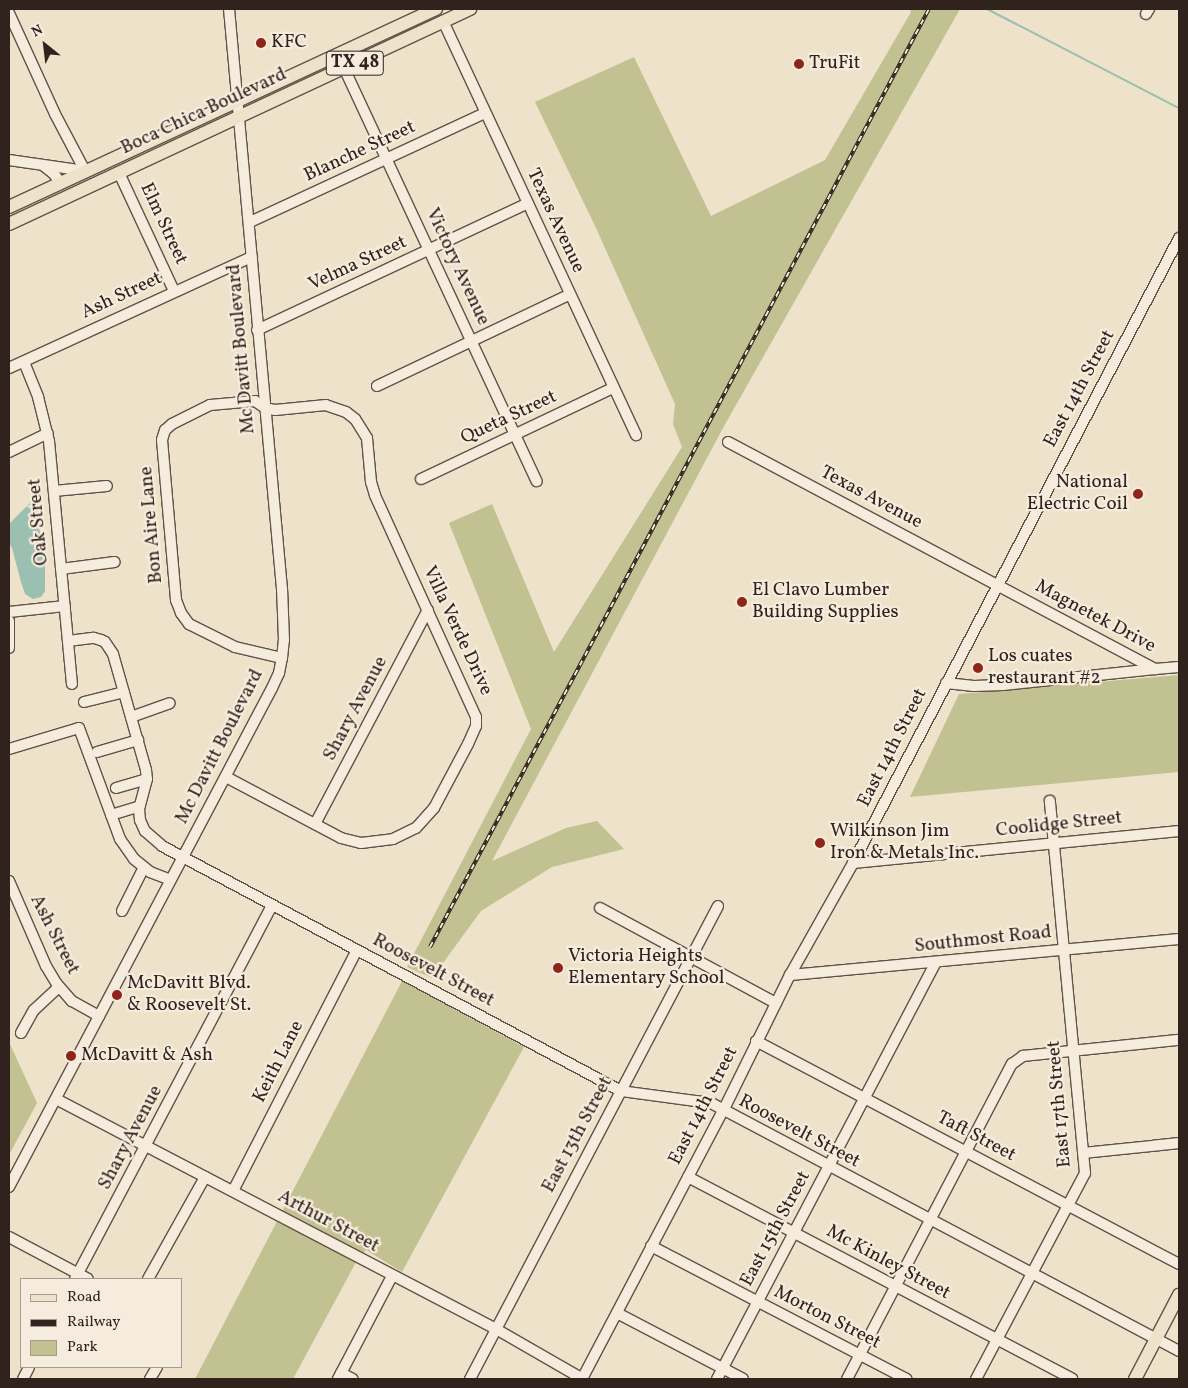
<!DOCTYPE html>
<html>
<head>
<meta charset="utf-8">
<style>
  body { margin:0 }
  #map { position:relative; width:1188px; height:1388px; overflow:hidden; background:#efe2ca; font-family:Vollkorn,serif }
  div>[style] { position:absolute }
  .green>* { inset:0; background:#c1c191 }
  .water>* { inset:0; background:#9bbfb1 }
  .stream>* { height:2px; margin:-1px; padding:0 1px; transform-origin:1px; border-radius:1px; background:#9bbfb1 }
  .roads { filter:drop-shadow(1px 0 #605248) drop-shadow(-1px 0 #605248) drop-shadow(0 1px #605248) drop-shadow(0 -1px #605248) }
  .minor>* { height:10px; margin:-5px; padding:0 5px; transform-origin:5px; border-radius:5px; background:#f5ecdd }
  .major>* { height:12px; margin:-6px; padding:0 6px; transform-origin:6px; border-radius:6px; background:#efe2ca }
  .rail>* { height:4px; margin-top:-2px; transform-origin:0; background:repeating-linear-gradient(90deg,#f5ecdd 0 5.5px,#30221c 0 11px); box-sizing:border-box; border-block:1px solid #30221c }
  .dots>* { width:14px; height:14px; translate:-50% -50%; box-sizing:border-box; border:2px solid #f5ecdd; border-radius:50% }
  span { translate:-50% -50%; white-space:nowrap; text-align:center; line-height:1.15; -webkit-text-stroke:4.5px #f5ecdd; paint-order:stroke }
  .shield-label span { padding:1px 4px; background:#f5ecdd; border:1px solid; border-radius:4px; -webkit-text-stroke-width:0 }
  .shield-label { font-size:18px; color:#30221c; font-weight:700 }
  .poi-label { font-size:19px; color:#30221c }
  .left { translate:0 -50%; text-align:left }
  .right { translate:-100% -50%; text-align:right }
  .street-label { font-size:19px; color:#30221c }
  .frame { position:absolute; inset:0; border:10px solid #30221c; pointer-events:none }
  .legend { position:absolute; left:20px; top:1278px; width:162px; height:90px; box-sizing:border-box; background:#f5ecdd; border:1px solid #a69b90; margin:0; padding:6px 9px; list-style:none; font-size:15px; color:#30221c }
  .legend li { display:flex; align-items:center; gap:10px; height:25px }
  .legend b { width:25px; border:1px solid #a69b90 }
  .north { position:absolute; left:20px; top:20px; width:50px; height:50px; -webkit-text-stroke:4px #f5ecdd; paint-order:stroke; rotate:331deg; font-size:14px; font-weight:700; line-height:20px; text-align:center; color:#30221c }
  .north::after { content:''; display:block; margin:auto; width:18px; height:22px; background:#30221c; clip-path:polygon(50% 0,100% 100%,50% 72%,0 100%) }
</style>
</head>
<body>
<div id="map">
  <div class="green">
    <div style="clip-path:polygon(909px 9px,960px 9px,723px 428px,492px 861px,566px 828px,597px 821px,624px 849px,552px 867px,481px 911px,432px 978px,407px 967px,531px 729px,449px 523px,492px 504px,554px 652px,682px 447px,673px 424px,675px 404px,596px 228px,535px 102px,634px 57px,711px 216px,825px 160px,911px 12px)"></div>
    <div style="clip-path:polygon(1179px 675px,1179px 772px,910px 797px,959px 694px)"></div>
    <div style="clip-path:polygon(402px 981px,524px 1047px,402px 1272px,366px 1250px,355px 1264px,293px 1379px,195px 1379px)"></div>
    <div style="clip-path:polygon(9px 1042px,37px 1103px,9px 1155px)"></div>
  </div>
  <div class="water">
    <div style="clip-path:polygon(37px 485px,42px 488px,39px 527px,45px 558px,45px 591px,41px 597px,33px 599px,25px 594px,21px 582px,12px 548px,9px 543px,9px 524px,30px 503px)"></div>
  </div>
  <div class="stream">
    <div style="left:987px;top:9px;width:216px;rotate:27.3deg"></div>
  </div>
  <div class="roads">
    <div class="minor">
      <div style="left:9px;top:13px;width:111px;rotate:65.5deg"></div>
      <div style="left:55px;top:114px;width:64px;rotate:62.2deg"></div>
      <div style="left:1146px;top:14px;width:6px;rotate:-59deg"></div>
      <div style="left:443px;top:21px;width:457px;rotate:65deg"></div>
      <div style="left:344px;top:68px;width:456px;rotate:65deg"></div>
      <div style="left:9px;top:160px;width:77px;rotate:8.2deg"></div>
      <div style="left:44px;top:166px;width:11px;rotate:38deg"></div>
      <div style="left:53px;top:173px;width:13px;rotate:51deg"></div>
      <div style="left:119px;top:173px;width:130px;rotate:65deg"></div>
      <div style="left:250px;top:222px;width:259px;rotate:-24.9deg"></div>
      <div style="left:257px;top:330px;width:299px;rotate:-25.1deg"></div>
      <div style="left:24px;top:362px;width:38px;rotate:68deg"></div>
      <div style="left:38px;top:397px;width:45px;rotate:76deg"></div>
      <div style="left:49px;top:441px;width:244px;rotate:84.6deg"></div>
      <div style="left:9px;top:368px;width:267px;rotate:-24.6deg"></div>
      <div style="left:377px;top:386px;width:212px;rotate:-25.4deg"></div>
      <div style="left:728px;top:442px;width:484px;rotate:28deg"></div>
      <div style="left:1155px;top:669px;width:24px;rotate:-5deg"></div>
      <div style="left:9px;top:452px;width:43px;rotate:-26deg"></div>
      <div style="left:421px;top:479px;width:212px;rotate:-25.4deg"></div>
      <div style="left:54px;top:491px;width:53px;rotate:-5.4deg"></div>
      <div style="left:61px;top:569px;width:54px;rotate:-7.4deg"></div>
      <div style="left:9px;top:612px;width:56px;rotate:-6.1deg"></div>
      <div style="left:9px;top:621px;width:27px;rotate:90deg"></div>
      <div style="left:68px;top:641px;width:26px;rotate:-7deg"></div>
      <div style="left:94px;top:638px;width:7px;rotate:16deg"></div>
      <div style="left:101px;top:640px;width:4px;rotate:27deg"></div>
      <div style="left:105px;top:642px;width:14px;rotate:56deg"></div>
      <div style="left:113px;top:654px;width:121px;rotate:74.1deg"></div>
      <div style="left:146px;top:770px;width:9px;rotate:84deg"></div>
      <div style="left:147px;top:779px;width:31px;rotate:105deg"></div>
      <div style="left:139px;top:809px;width:11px;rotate:85deg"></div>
      <div style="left:140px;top:820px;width:12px;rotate:66deg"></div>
      <div style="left:145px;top:831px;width:23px;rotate:41deg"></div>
      <div style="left:162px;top:846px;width:520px;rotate:28.09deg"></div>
      <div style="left:621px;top:1091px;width:91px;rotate:7.6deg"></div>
      <div style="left:711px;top:1103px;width:530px;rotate:27.92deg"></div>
      <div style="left:946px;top:683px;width:28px;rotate:6deg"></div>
      <div style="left:974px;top:686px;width:29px;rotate:-2deg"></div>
      <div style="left:1003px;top:685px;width:153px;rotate:-6deg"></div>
      <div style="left:84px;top:702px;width:41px;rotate:-14deg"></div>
      <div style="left:131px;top:717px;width:41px;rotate:-19.7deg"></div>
      <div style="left:9px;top:749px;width:73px;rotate:-16.7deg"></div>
      <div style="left:79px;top:728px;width:118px;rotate:69.7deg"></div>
      <div style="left:120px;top:839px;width:24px;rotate:55deg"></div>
      <div style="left:134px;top:859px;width:21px;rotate:39deg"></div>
      <div style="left:150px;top:872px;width:22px;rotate:21deg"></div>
      <div style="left:97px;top:752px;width:43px;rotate:-16.3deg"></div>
      <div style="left:226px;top:777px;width:130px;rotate:27.9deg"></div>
      <div style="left:341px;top:838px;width:21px;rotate:14deg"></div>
      <div style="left:361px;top:843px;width:32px;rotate:-7deg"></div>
      <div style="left:393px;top:839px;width:25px;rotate:-26deg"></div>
      <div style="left:416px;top:828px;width:27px;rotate:-48deg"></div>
      <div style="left:434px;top:808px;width:72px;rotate:-62deg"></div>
      <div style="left:468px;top:744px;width:20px;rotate:-66deg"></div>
      <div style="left:476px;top:726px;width:9px;rotate:-90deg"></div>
      <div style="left:476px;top:717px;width:244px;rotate:-114.5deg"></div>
      <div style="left:375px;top:495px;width:14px;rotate:-107deg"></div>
      <div style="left:371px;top:482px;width:44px;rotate:-95.2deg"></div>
      <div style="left:367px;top:438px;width:22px;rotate:-122deg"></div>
      <div style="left:355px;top:419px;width:11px;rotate:-142deg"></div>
      <div style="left:346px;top:412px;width:21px;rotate:-161deg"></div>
      <div style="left:326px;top:405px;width:51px;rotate:174.4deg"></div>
      <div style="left:275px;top:410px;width:10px;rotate:-169deg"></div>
      <div style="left:265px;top:408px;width:12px;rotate:-145deg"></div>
      <div style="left:255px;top:401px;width:45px;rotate:174.9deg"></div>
      <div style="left:210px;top:405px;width:42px;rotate:153.4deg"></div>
      <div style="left:172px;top:424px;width:9px;rotate:139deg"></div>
      <div style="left:165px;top:430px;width:10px;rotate:107deg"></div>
      <div style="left:162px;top:440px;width:161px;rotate:85deg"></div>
      <div style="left:176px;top:600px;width:14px;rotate:69deg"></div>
      <div style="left:181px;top:613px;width:14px;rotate:54deg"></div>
      <div style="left:189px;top:624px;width:51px;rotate:26.6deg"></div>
      <div style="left:235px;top:647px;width:48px;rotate:13.2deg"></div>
      <div style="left:116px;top:788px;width:32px;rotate:-16deg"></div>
      <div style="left:111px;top:815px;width:30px;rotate:-17deg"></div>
      <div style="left:315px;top:824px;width:242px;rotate:-62.2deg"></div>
      <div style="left:853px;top:863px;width:328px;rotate:-5.6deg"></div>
      <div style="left:9px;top:881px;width:93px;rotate:66.5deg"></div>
      <div style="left:46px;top:966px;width:21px;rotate:59deg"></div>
      <div style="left:57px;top:984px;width:23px;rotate:49deg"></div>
      <div style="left:72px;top:1001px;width:31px;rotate:29deg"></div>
      <div style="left:600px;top:908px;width:200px;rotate:28.4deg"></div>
      <div style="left:122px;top:911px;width:49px;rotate:-63.4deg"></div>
      <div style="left:790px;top:975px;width:391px;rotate:-5.3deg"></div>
      <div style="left:21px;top:1033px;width:26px;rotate:-61deg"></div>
      <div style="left:34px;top:1010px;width:34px;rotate:-43deg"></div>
      <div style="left:756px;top:1041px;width:478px;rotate:27.8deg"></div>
      <div style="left:56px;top:1099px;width:496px;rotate:27.6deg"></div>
      <div style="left:496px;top:1329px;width:100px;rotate:29.9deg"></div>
      <div style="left:1083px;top:1153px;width:97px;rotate:-5.9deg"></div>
      <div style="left:688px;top:1177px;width:434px;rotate:27.7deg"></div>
      <div style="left:9px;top:1187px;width:564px;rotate:-62.21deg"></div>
      <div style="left:272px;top:688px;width:17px;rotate:-65deg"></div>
      <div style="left:279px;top:673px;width:15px;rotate:-79deg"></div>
      <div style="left:282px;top:658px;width:18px;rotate:-84deg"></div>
      <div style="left:284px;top:640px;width:51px;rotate:-92.2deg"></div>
      <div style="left:282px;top:589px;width:582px;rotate:-95.22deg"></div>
      <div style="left:233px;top:1191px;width:271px;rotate:-62.8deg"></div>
      <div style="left:9px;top:1237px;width:89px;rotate:28deg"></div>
      <div style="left:651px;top:1246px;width:288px;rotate:27.5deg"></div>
      <div style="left:75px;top:1279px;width:422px;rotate:-62.2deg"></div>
      <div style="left:148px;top:1279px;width:117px;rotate:-60.8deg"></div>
      <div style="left:617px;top:1313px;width:142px;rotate:27.6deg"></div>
      <div style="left:341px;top:1373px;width:13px;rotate:27deg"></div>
      <div style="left:23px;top:1379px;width:13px;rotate:-63deg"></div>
      <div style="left:150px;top:1379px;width:14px;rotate:-60deg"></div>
      <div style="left:338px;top:1379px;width:116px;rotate:-62.3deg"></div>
      <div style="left:470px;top:1379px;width:534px;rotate:-62.33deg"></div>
      <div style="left:582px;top:1379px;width:303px;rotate:-62.3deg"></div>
      <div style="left:723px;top:1111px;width:152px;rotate:-63.8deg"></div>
      <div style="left:790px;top:975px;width:129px;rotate:-60.6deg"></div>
      <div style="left:853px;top:863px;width:705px;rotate:-62.45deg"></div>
      <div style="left:717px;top:1379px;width:470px;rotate:-62.3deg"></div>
      <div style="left:847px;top:1379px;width:356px;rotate:-62.4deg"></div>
      <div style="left:1012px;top:1064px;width:14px;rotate:-36deg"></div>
      <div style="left:1023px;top:1056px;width:157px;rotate:-5.9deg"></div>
      <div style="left:976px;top:1379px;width:233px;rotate:-62.1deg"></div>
      <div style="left:1085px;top:1173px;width:374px;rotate:-95.4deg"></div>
    </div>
    <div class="major">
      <div style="left:9px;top:207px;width:471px;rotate:-24.9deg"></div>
      <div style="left:9px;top:224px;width:509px;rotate:-25deg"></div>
      <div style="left:1135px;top:1379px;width:95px;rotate:-62.4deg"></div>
    </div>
  </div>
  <div class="rail">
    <div style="left:430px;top:947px;width:1062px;rotate:-61.99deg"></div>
  </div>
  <div class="dots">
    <div style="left:261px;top:43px;background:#8f2418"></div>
    <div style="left:799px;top:64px;background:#8f2418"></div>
    <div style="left:1138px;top:494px;background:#8f2418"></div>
    <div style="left:742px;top:602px;background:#8f2418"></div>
    <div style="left:978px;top:668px;background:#8f2418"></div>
    <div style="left:820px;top:843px;background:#8f2418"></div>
    <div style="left:558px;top:968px;background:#8f2418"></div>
    <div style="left:117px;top:995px;background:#8f2418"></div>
    <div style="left:71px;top:1056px;background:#8f2418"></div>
  </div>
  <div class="shield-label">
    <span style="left:355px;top:63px">TX 48</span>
  </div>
  <div class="poi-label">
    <span class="left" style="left:271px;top:43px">KFC</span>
    <span class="left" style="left:809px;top:64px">TruFit</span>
    <span class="right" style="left:1128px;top:494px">National<br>Electric Coil</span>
    <span class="left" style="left:752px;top:602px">El Clavo Lumber<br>Building Supplies</span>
    <span class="left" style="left:988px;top:668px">Los cuates<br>restaurant #2</span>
    <span class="left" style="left:830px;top:843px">Wilkinson Jim<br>Iron &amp; Metals Inc.</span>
    <span class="left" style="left:568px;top:968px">Victoria Heights<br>Elementary School</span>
    <span class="left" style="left:127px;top:995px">McDavitt Blvd.<br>&amp; Roosevelt St.</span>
    <span class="left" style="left:81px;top:1056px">McDavitt &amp; Ash</span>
  </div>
  <div class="street-label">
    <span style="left:204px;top:112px;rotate:-25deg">Boca Chica Boulevard</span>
    <span style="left:360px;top:152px;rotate:-25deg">Blanche Street</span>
    <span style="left:555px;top:221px;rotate:65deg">Texas Avenue</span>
    <span style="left:163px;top:224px;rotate:65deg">Elm Street</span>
    <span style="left:358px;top:264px;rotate:-25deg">Velma Street</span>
    <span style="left:457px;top:267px;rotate:65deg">Victory Avenue</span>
    <span style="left:122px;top:296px;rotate:-25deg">Ash Street</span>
    <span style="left:242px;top:349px;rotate:-95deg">Mc Davitt Boulevard</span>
    <span style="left:1080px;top:389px;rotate:-62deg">East 14th Street</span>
    <span style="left:509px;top:418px;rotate:-25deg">Queta Street</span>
    <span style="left:871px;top:498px;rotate:28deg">Texas Avenue</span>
    <span style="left:39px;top:522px;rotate:-95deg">Oak Street</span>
    <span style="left:152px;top:525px;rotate:-95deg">Bon Aire Lane</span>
    <span style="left:1095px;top:617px;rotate:28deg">Magnetek Drive</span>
    <span style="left:457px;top:631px;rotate:65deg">Villa Verde Drive</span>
    <span style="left:356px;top:709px;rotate:-62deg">Shary Avenue</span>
    <span style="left:220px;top:747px;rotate:-63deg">Mc Davitt Boulevard</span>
    <span style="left:893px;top:748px;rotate:-63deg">East 14th Street</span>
    <span style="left:1059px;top:825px;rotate:-6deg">Coolidge Street</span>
    <span style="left:54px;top:935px;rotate:63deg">Ash Street</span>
    <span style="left:983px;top:940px;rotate:-6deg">Southmost Road</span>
    <span style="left:433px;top:971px;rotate:28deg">Roosevelt Street</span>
    <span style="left:279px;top:1062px;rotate:-63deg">Keith Lane</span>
    <span style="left:1060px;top:1104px;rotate:-95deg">East 17th Street</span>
    <span style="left:704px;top:1106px;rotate:-63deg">East 14th Street</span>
    <span style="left:799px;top:1132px;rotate:28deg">Roosevelt Street</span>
    <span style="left:578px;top:1135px;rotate:-62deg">East 13th Street</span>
    <span style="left:976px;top:1137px;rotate:28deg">Taft Street</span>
    <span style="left:131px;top:1138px;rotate:-62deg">Shary Avenue</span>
    <span style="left:328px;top:1222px;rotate:28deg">Arthur Street</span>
    <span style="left:776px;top:1229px;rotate:-62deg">East 15th Street</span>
    <span style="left:888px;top:1263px;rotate:28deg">Mc Kinley Street</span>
    <span style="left:827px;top:1318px;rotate:27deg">Morton Street</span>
  </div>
  <div class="frame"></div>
  <ul class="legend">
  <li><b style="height:6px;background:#efe2ca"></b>Road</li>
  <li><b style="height:6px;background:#30221c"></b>Railway</li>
  <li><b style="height:14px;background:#c1c191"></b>Park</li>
  </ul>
  <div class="north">N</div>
</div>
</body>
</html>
